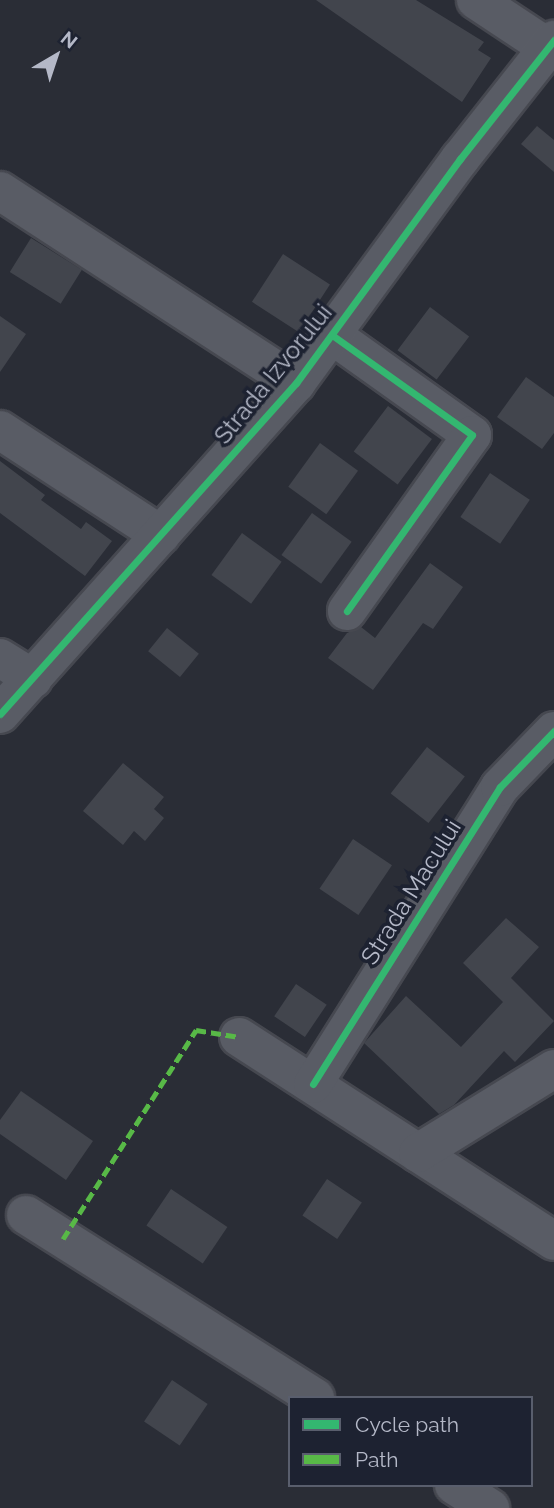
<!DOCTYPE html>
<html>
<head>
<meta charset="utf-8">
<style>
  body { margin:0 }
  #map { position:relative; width:554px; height:1508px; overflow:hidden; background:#2a2d36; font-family:Raleway,sans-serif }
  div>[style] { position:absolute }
  .building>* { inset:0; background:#42454d; transform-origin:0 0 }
  .roads { filter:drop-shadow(2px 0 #464850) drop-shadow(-2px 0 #464850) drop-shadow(0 2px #464850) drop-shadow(0 -2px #464850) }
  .minor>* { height:38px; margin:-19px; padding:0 19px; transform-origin:19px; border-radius:19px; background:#595c65 }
  .quiet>* { height:5px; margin-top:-2.5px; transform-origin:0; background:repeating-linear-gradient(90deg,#58b947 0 10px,transparent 0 15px) }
  .cycleway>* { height:7px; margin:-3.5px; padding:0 3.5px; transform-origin:3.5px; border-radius:3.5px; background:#33b770 }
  span { translate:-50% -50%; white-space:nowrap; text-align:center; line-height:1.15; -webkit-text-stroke:7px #1d2231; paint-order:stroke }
  .street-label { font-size:24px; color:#b4b8c7 }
  .legend { position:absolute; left:288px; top:1396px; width:245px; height:91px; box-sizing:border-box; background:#1d2231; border:2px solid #595e6d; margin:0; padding:9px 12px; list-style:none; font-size:21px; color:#b4b8c7 }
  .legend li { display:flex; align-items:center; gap:14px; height:35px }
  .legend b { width:35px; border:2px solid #595e6d }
  .north { position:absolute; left:21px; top:21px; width:70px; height:70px; -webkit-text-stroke:5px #1d2231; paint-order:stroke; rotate:39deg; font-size:19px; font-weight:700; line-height:28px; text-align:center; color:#b4b8c7 }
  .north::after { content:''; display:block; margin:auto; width:24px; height:32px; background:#b4b8c7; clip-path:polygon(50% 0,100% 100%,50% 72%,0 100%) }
</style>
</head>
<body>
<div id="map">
  <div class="building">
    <div style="clip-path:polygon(316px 0,416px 0,484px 42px,478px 50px,491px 58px,462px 102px)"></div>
    <div style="clip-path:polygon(537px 126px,554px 140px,554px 172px,521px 144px)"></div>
    <div style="left:31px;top:238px;width:60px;height:40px;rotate:32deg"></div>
    <div style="left:283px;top:254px;width:56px;height:57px;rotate:33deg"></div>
    <div style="left:430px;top:307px;width:49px;height:54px;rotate:37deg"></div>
    <div style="clip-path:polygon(0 316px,26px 334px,0 372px)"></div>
    <div style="clip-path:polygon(526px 377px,554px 397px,554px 433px,542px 449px,497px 417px)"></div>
    <div style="left:388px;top:406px;width:55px;height:57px;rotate:37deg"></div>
    <div style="left:320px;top:443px;width:47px;height:54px;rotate:36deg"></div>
    <div style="clip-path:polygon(0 461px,45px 495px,41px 500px,81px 529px,86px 522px,112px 541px,85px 576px,0 513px)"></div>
    <div style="left:490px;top:473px;width:48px;height:53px;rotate:34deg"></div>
    <div style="left:312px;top:513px;width:49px;height:52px;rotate:36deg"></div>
    <div style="left:242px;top:533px;width:49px;height:52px;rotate:36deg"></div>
    <div style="clip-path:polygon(430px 563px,463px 587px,433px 629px,423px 623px,373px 690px,328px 658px,347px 633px,361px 627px,375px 638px)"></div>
    <div style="left:167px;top:628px;width:41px;height:30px;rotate:39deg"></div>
    <div style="left:427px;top:747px;width:48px;height:59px;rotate:38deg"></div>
    <div style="clip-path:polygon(123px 763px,164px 797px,154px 809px,164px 818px,145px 841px,134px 831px,123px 845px,83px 811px)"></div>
    <div style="left:353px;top:839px;width:47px;height:60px;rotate:34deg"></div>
    <div style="clip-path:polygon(506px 918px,539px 947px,511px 978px,554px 1021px,515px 1062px,504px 1051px,454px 1105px,439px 1114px,364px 1043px,406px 996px,461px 1047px,503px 1002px,463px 963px)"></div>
    <div style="left:296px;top:984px;width:37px;height:39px;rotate:34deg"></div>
    <div style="clip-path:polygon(21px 1091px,93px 1141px,66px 1180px,0 1134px,0 1120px)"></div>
    <div style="left:327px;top:1179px;width:42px;height:44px;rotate:34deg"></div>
    <div style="left:171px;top:1189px;width:68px;height:44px;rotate:34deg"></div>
    <div style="left:172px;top:1380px;width:43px;height:50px;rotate:34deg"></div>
  </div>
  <div class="roads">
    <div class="minor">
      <div style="left:476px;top:0;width:85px;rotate:33.5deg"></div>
      <div style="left:0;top:191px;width:353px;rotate:33deg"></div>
      <div style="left:332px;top:335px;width:172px;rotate:35.5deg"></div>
      <div style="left:472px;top:435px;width:216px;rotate:125.4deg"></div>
      <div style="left:0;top:430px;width:192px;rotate:33.1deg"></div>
      <div style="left:0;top:658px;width:39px;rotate:32deg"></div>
      <div style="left:0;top:714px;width:444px;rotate:-48.2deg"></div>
      <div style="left:296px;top:383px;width:278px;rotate:-53.8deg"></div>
      <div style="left:460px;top:159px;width:152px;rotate:-51.7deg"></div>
      <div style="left:239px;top:1037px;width:375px;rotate:32.9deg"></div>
      <div style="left:313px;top:1084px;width:351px;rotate:-57.8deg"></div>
      <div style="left:500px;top:787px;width:78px;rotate:-46deg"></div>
      <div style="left:418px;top:1153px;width:160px;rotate:-31.7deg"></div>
      <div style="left:26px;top:1215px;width:342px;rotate:32.3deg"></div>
      <div style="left:454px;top:1485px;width:43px;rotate:32.6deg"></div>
    </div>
  </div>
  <div class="quiet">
    <div style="left:63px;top:1239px;width:248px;rotate:-57.5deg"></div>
    <div style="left:196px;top:1030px;width:44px;rotate:9.2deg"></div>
  </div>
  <div class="cycleway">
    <div style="left:332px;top:335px;width:172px;rotate:35.5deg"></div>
    <div style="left:472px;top:435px;width:216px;rotate:125.4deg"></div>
    <div style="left:0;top:714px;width:444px;rotate:-48.2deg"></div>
    <div style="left:296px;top:383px;width:278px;rotate:-53.8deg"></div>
    <div style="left:460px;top:159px;width:152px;rotate:-51.7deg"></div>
    <div style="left:313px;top:1084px;width:351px;rotate:-57.8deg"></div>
    <div style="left:500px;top:787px;width:78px;rotate:-46deg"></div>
  </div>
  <div class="street-label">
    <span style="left:273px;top:374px;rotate:-51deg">Strada Izvorului</span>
    <span style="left:411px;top:892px;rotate:-58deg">Strada Macului</span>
  </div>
  <ul class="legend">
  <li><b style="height:9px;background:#33b770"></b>Cycle path</li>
  <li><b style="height:9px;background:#58b947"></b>Path</li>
  </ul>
  <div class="north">N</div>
</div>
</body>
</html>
